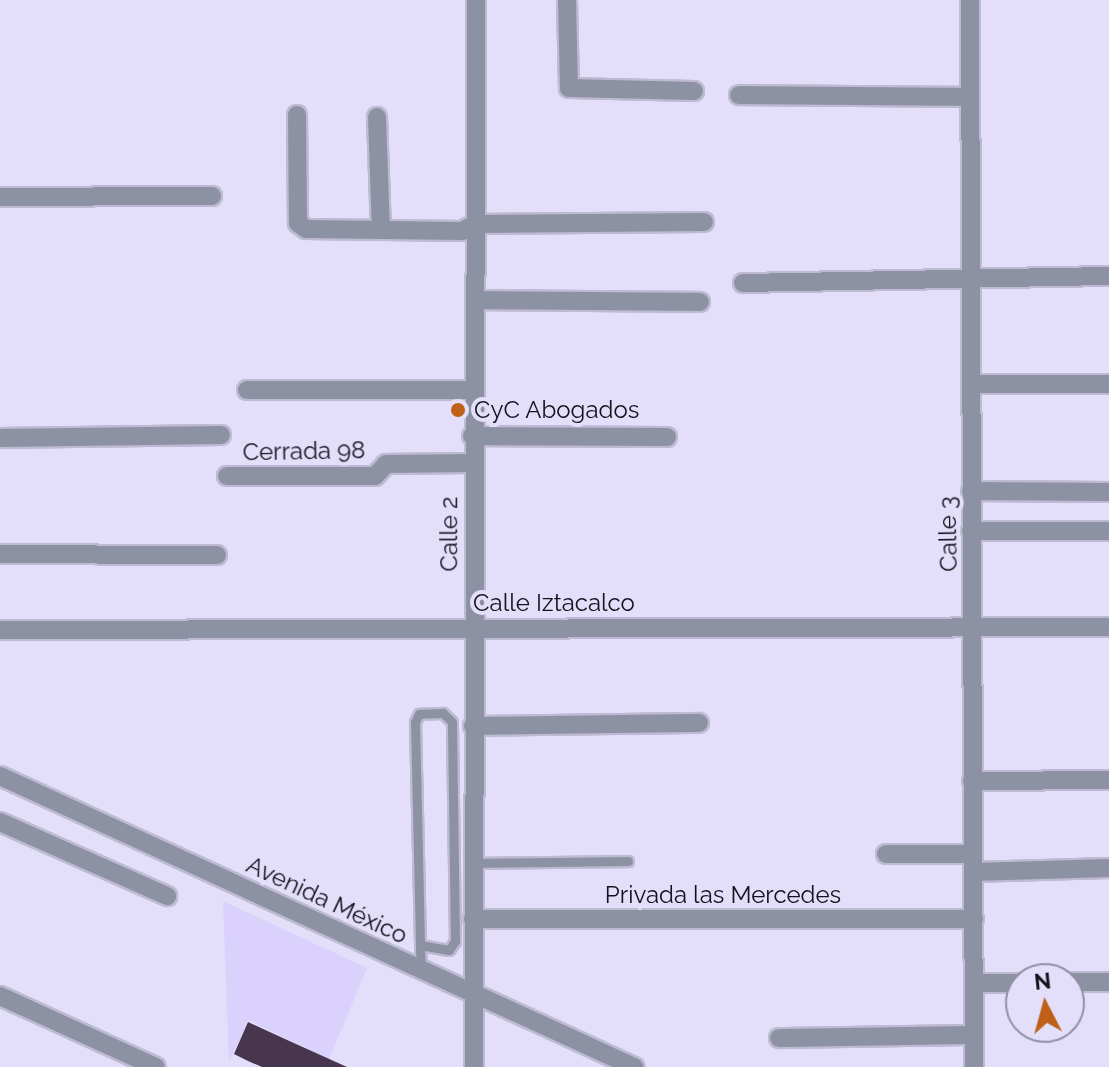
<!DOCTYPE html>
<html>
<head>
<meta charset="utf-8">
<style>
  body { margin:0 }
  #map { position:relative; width:1109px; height:1067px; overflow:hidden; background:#e3dffb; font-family:Raleway,sans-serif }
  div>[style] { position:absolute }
  .built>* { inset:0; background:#dad2fc }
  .building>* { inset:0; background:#48364e }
  .roads { filter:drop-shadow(2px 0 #bebad3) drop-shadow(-2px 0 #bebad3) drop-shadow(0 2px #bebad3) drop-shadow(0 -2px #bebad3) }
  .lane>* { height:9px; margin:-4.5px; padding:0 4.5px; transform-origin:4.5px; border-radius:4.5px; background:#8c92a3 }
  .street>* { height:18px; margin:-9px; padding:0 9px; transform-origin:9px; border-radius:9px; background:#8c92a3 }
  .dots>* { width:22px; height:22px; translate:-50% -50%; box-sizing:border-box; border:4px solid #e3dffb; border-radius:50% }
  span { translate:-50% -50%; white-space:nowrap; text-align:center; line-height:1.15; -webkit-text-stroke:8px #e3dffb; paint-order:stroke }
  .poi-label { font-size:24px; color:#15121e }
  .left { translate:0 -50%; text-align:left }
  .street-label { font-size:24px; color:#15121e }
  .north { position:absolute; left:1005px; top:963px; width:80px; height:80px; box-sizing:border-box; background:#e3dffb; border:2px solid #918da3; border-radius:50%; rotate:354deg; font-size:22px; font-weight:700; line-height:32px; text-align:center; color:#15121e }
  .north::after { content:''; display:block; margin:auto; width:28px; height:36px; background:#bf6018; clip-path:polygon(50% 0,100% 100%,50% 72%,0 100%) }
</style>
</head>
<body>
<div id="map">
  <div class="built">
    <div style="clip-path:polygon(223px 901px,367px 968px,329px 1059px,248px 1020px,229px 1063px)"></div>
  </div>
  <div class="building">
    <div style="clip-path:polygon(248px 1022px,285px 1039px,347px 1067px,262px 1067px,248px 1061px,234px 1054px)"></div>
  </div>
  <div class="roads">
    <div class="lane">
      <div style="left:473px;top:863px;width:155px;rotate:-0.7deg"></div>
      <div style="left:420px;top:945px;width:29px;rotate:10deg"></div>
      <div style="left:449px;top:950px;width:11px;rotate:-56deg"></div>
      <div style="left:455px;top:941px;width:219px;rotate:-90.8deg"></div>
      <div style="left:452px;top:722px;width:13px;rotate:-135deg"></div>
      <div style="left:443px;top:713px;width:24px;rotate:178deg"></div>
      <div style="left:419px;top:714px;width:9px;rotate:117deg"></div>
      <div style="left:415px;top:722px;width:223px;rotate:88.7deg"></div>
      <div style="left:420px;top:945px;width:25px;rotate:88deg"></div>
    </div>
    <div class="street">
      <div style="left:567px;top:0;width:88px;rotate:88.7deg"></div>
      <div style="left:569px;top:88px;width:125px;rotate:1.4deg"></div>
      <div style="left:970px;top:0;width:1067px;rotate:89.79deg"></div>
      <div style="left:739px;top:95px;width:231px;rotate:0.5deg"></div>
      <div style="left:297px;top:115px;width:108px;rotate:89.5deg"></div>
      <div style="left:298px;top:223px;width:10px;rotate:37deg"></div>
      <div style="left:306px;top:229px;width:156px;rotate:0.7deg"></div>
      <div style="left:462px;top:231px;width:15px;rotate:-28deg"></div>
      <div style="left:475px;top:224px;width:229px;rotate:-0.5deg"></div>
      <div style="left:377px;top:117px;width:113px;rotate:88deg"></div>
      <div style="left:0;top:197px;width:212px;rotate:-0.3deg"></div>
      <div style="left:743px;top:283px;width:366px;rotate:-1.1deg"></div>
      <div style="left:475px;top:300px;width:225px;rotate:0.5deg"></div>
      <div style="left:972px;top:384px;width:137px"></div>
      <div style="left:247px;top:390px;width:227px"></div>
      <div style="left:472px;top:436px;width:195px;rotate:0.3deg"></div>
      <div style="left:0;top:438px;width:221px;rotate:-0.8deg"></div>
      <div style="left:227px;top:476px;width:148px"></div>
      <div style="left:375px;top:476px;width:16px;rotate:-47deg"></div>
      <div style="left:386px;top:464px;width:86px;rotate:-0.7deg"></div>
      <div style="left:971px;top:491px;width:138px;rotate:0.4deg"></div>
      <div style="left:971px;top:531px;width:138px"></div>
      <div style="left:0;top:554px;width:217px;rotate:0.3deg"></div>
      <div style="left:0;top:630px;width:1109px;rotate:-0.15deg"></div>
      <div style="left:473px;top:726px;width:226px;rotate:-0.8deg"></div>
      <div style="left:0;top:776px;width:698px;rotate:24.65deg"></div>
      <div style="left:972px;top:781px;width:137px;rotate:-0.4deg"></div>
      <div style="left:0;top:822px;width:183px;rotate:23.9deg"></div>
      <div style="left:886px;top:854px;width:87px"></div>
      <div style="left:974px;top:872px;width:135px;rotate:-1.7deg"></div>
      <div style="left:473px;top:919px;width:501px"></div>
      <div style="left:1069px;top:982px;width:40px"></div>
      <div style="left:974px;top:983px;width:47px"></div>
      <div style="left:0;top:996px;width:171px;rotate:24.5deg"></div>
      <div style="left:779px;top:1038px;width:195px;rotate:-0.9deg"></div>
      <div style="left:474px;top:1067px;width:1067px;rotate:-89.89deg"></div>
    </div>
  </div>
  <div class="dots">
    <div style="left:458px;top:410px;background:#bf6018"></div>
  </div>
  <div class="poi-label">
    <span class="left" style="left:474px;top:410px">CyC Abogados</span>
  </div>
  <div class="street-label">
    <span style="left:304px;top:451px;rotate:-1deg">Cerrada 98</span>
    <span style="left:449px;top:534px;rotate:-90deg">Calle 2</span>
    <span style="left:948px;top:534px;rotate:-91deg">Calle 3</span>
    <span style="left:554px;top:603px">Calle Iztacalco</span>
    <span style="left:723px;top:895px">Privada las Mercedes</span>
    <span style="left:327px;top:900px;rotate:25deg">Avenida México</span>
  </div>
  <div class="north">N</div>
</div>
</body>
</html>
